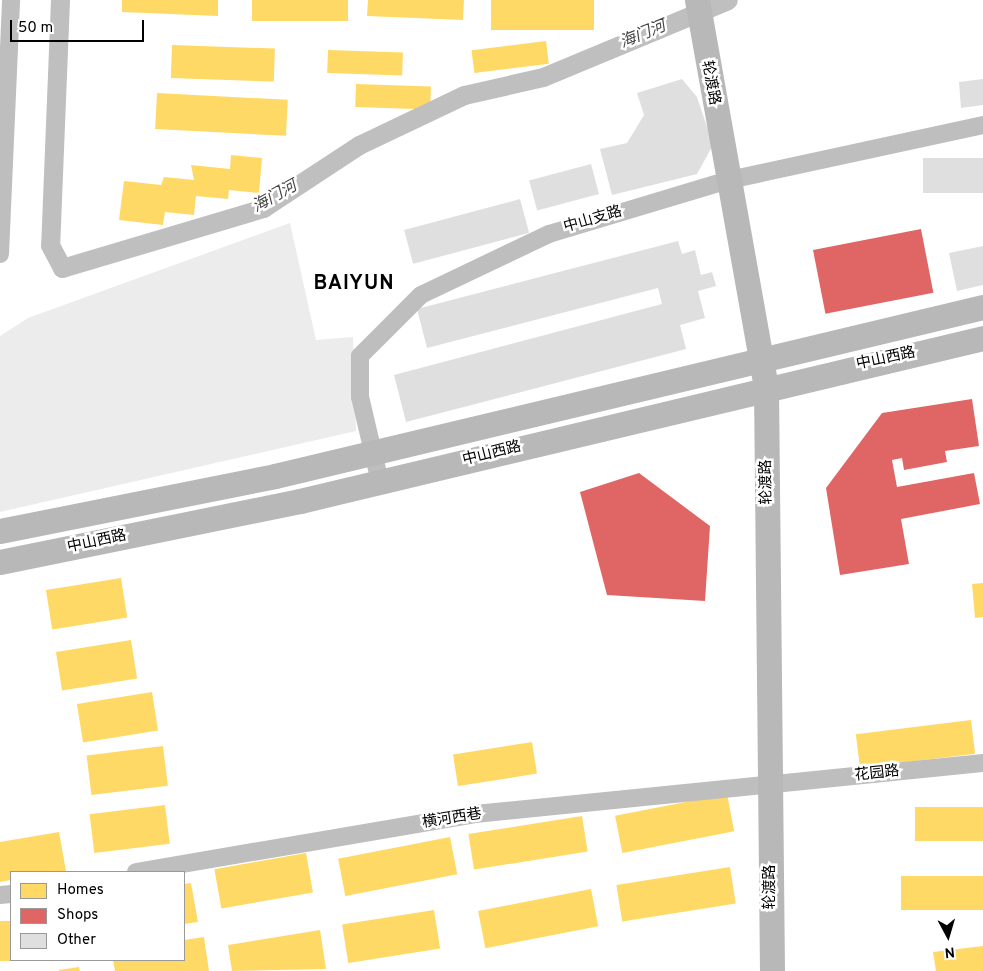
<!DOCTYPE html>
<html>
<head>
<meta charset="utf-8">
<style>
  body { margin:0 }
  #map { position:relative; width:983px; height:971px; overflow:hidden; background:#fff; font-family:Overpass,"Noto Sans SC",sans-serif }
  div>[style] { position:absolute }
  .green>* { inset:0; background:#ececec }
  .homes>* { inset:0; background:#ffd966; transform-origin:0 0 }
  .shops>* { inset:0; background:#e06666; transform-origin:0 0 }
  .canal>* { height:19px; margin:-9.5px; padding:0 9.5px; transform-origin:9.5px; border-radius:9.5px; background:#bfbfbf }
  .building>* { inset:0; background:#dfdfdf; transform-origin:0 0 }
  .minor>* { height:18px; margin:-9px; padding:0 9px; transform-origin:9px; border-radius:9px; background:#bebebe }
  .secondary>* { height:25px; margin:-12.5px; padding:0 12.5px; transform-origin:12.5px; border-radius:12.5px; background:#b8b8b8 }
  span { translate:-50% -50%; white-space:nowrap; text-align:center; line-height:1.15; -webkit-text-stroke:5px #fff; paint-order:stroke }
  .street-label { font-size:15px; color:#000 }
  .water-label { font-size:16px; color:#444; font-style:italic }
  .district-label { font-size:20px; color:#000; font-weight:700; letter-spacing:1px }
  .legend { position:absolute; left:10px; top:871px; width:175px; height:90px; box-sizing:border-box; background:#fff; border:1px solid #999; margin:0; padding:6px 9px; list-style:none; font-size:15px; color:#000 }
  .legend li { display:flex; align-items:center; gap:10px; height:25px }
  .legend b { width:25px; border:1px solid #999 }
  .north { position:absolute; left:923px; top:911px; width:50px; height:50px; -webkit-text-stroke:4px #fff; paint-order:stroke; rotate:174deg; font-size:14px; font-weight:700; line-height:20px; text-align:center; color:#000 }
  .north::after { content:''; display:block; margin:auto; width:18px; height:22px; background:#000; clip-path:polygon(50% 0,100% 100%,50% 72%,0 100%) }
  .scale { position:absolute; left:10px; top:20px; width:134px; height:22px; box-sizing:border-box; border:2px solid #000; border-top:0; padding-left:6px; font-size:15px; line-height:18px; white-space:nowrap; color:#000; -webkit-text-stroke:4px #fff; paint-order:stroke }
</style>
</head>
<body>
<div id="map">
  <div class="green">
    <div style="clip-path:polygon(290px 223px,316px 340px,353px 337px,356px 431px,0 512px,0 336px,28px 318px)"></div>
  </div>
  <div class="homes">
    <div style="clip-path:polygon(122px 0,218px 0,218px 16px,122px 12px)"></div>
    <div style="left:252px;top:0;width:96px;height:21px"></div>
    <div style="clip-path:polygon(368px 0,464px 0,463px 20px,367px 16px)"></div>
    <div style="left:491px;top:0;width:103px;height:30px"></div>
    <div style="left:546px;top:41px;width:23px;height:75px;rotate:83deg"></div>
    <div style="left:172px;top:45px;width:103px;height:33px;rotate:2deg"></div>
    <div style="left:328px;top:50px;width:75px;height:23px;rotate:2deg"></div>
    <div style="left:356px;top:84px;width:75px;height:23px;rotate:2deg"></div>
    <div style="left:157px;top:93px;width:131px;height:36px;rotate:3deg"></div>
    <div style="clip-path:polygon(231px 155px,262px 158px,259px 193px,229px 190px,228px 199px,196px 196px,194px 215px,165px 212px,163px 225px,119px 220px,124px 181px,161px 185px,164px 177px,194px 180px,191px 165px,230px 169px)"></div>
    <div style="left:121px;top:578px;width:40px;height:76px;rotate:81deg"></div>
    <div style="clip-path:polygon(983px 583px,983px 617px,975px 618px,972px 584px)"></div>
    <div style="left:131px;top:640px;width:39px;height:76px;rotate:81deg"></div>
    <div style="left:152px;top:692px;width:39px;height:76px;rotate:81deg"></div>
    <div style="left:971px;top:720px;width:34px;height:116px;rotate:83deg"></div>
    <div style="left:532px;top:742px;width:32px;height:80px;rotate:81deg"></div>
    <div style="left:163px;top:746px;width:40px;height:77px;rotate:83deg"></div>
    <div style="left:727px;top:794px;width:38px;height:114px;rotate:79deg"></div>
    <div style="left:165px;top:805px;width:39px;height:76px;rotate:83deg"></div>
    <div style="left:983px;top:807px;width:34px;height:68px;rotate:90deg"></div>
    <div style="left:582px;top:816px;width:36px;height:115px;rotate:81deg"></div>
    <div style="clip-path:polygon(59px 832px,66px 871px,11px 872px,11px 880px,0 882px,0 842px)"></div>
    <div style="left:450px;top:837px;width:38px;height:114px;rotate:79deg"></div>
    <div style="left:306px;top:853px;width:40px;height:93px;rotate:80deg"></div>
    <div style="left:730px;top:867px;width:37px;height:115px;rotate:81deg"></div>
    <div style="left:983px;top:876px;width:34px;height:82px;rotate:90deg"></div>
    <div style="clip-path:polygon(191px 883px,198px 922px,184px 924px,184px 884px)"></div>
    <div style="left:591px;top:889px;width:38px;height:115px;rotate:79deg"></div>
    <div style="left:434px;top:910px;width:39px;height:93px;rotate:81deg"></div>
    <div style="left:11px;top:921px;width:40px;height:11px;rotate:90deg"></div>
    <div style="clip-path:polygon(320px 930px,326px 969px,232px 971px,228px 945px)"></div>
    <div style="clip-path:polygon(204px 937px,209px 971px,115px 971px,113px 960px,184px 960px,184px 940px)"></div>
    <div style="clip-path:polygon(983px 946px,983px 971px,936px 971px,933px 952px)"></div>
    <div style="clip-path:polygon(79px 967px,80px 971px,59px 971px,59px 970px)"></div>
  </div>
  <div class="shops">
    <div style="left:921px;top:229px;width:65px;height:110px;rotate:79deg"></div>
    <div style="clip-path:polygon(972px 399px,979px 446px,945px 451px,947px 462px,904px 470px,902px 458px,892px 460px,897px 487px,974px 473px,980px 504px,901px 519px,909px 564px,840px 575px,826px 488px,882px 413px)"></div>
    <div style="clip-path:polygon(639px 473px,710px 526px,705px 601px,607px 595px,580px 492px)"></div>
  </div>
  <div class="canal">
    <div style="left:60px;top:0;width:245px;rotate:92.3deg"></div>
    <div style="left:50px;top:245px;width:26px;rotate:62deg"></div>
    <div style="left:62px;top:268px;width:210px;rotate:-16.6deg"></div>
    <div style="left:263px;top:208px;width:115px;rotate:-33.3deg"></div>
    <div style="left:359px;top:145px;width:116px;rotate:-25.5deg"></div>
    <div style="left:464px;top:95px;width:81px;rotate:-12.8deg"></div>
    <div style="left:543px;top:77px;width:200px;rotate:-22.6deg"></div>
  </div>
  <div class="building">
    <div style="clip-path:polygon(682px 79px,697px 97px,713px 145px,697px 174px,612px 195px,600px 149px,627px 143px,644px 115px,637px 93px)"></div>
    <div style="clip-path:polygon(983px 79px,983px 105px,961px 108px,959px 82px)"></div>
    <div style="left:983px;top:158px;width:35px;height:60px;rotate:90deg"></div>
    <div style="left:591px;top:164px;width:31px;height:64px;rotate:75deg"></div>
    <div style="left:520px;top:199px;width:35px;height:120px;rotate:75deg"></div>
    <div style="clip-path:polygon(678px 241px,682px 254px,695px 250px,701px 275px,712px 272px,716px 286px,698px 291px,705px 318px,680px 325px,686px 349px,406px 422px,394px 375px,662px 304px,658px 288px,427px 348px,417px 309px)"></div>
    <div style="clip-path:polygon(983px 246px,983px 285px,957px 291px,949px 253px)"></div>
  </div>
  <div class="minor">
    <div style="left:0;top:254px;width:254px;rotate:-87.5deg"></div>
    <div style="left:380px;top:482px;width:87px;rotate:-103.2deg"></div>
    <div style="left:360px;top:397px;width:41px;rotate:-90deg"></div>
    <div style="left:360px;top:356px;width:86px;rotate:-45deg"></div>
    <div style="left:421px;top:295px;width:142px;rotate:-25.5deg"></div>
    <div style="left:549px;top:234px;width:188px;rotate:-16.7deg"></div>
    <div style="left:729px;top:180px;width:260px;rotate:-12.2deg"></div>
    <div style="left:136px;top:872px;width:344px;rotate:-9.7deg"></div>
    <div style="left:475px;top:814px;width:511px;rotate:-5.73deg"></div>
    <div style="left:0;top:895px;width:11px;rotate:-5deg"></div>
  </div>
  <div class="secondary">
    <div style="left:697px;top:0;width:394px;rotate:79.9deg"></div>
    <div style="left:766px;top:388px;width:583px;rotate:89.41deg"></div>
    <div style="left:0;top:531px;width:280px;rotate:-11.3deg"></div>
    <div style="left:275px;top:476px;width:728px;rotate:-13.43deg"></div>
    <div style="left:0;top:562px;width:306px;rotate:-11.5deg"></div>
    <div style="left:300px;top:501px;width:702px;rotate:-13.42deg"></div>
  </div>
  <div class="street-label">
    <span style="left:710px;top:83px;rotate:79deg">轮渡路</span>
    <span style="left:593px;top:220px;rotate:-16deg">中山支路</span>
    <span style="left:886px;top:359px;rotate:-12deg">中山西路</span>
    <span style="left:492px;top:454px;rotate:-14deg">中山西路</span>
    <span style="left:767px;top:482px;rotate:-91deg">轮渡路</span>
    <span style="left:97px;top:542px;rotate:-12deg">中山西路</span>
    <span style="left:877px;top:774px;rotate:-6deg">花园路</span>
    <span style="left:452px;top:819px;rotate:-9deg">横河西巷</span>
    <span style="left:771px;top:887px;rotate:-90deg">轮渡路</span>
  </div>
  <div class="water-label">
    <span style="left:643px;top:35px;rotate:-22deg">海门河</span>
    <span style="left:275px;top:197px;rotate:-29deg">海门河</span>
  </div>
  <div class="district-label">
    <span style="left:354px;top:284px">BAIYUN</span>
  </div>
  <ul class="legend">
  <li><b style="height:14px;background:#ffd966"></b>Homes</li>
  <li><b style="height:14px;background:#e06666"></b>Shops</li>
  <li><b style="height:14px;background:#dfdfdf"></b>Other</li>
  </ul>
  <div class="north">N</div>
  <div class="scale">50 m</div>
</div>
</body>
</html>
